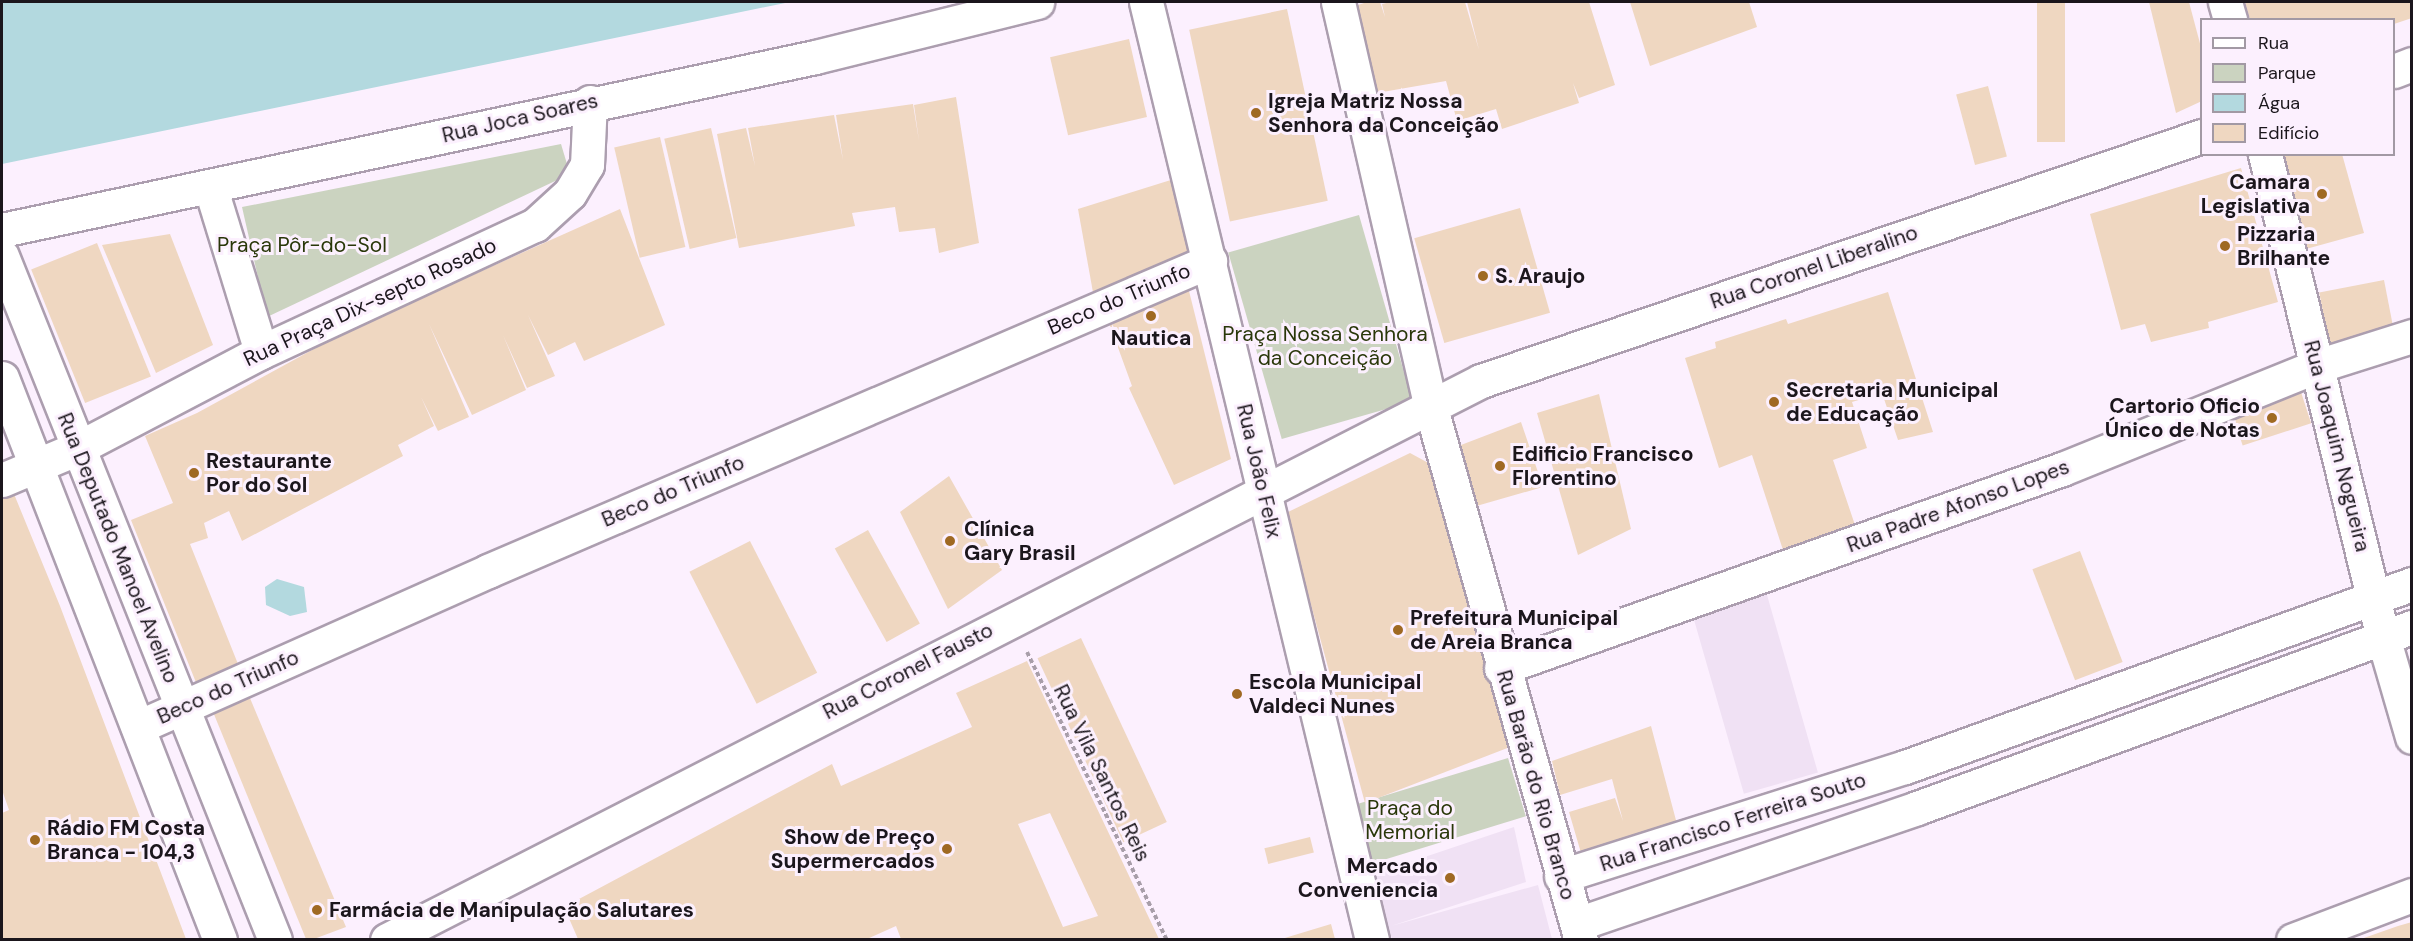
<!DOCTYPE html>
<html>
<head>
<meta charset="utf-8">
<style>
  body { margin:0 }
  #map { position:relative; width:2413px; height:941px; overflow:hidden; background:#fcf0fe; font-family:"DM Sans",sans-serif }
  div>[style] { position:absolute }
  .commercial>* { inset:0; background:#f0e1f4; transform-origin:0 0 }
  .green>* { inset:0; background:#cbd3c0; transform-origin:0 0 }
  .water>* { inset:0; background:#b3d9df }
  .building>* { inset:0; background:#efd7c1; transform-origin:0 0 }
  .path>* { height:4px; margin-top:-2px; transform-origin:0; background:repeating-linear-gradient(90deg,#a89ea9 0 4.5px,transparent 0 7.5px) }
  .roads { filter:drop-shadow(2px 0 #ac9eaf) drop-shadow(-2px 0 #ac9eaf) drop-shadow(0 2px #ac9eaf) drop-shadow(0 -2px #ac9eaf) }
  .minor>* { height:33px; margin:-16.5px; padding:0 16.5px; transform-origin:16.5px; border-radius:16.5px; background:#fff }
  .dots>* { width:16px; height:16px; translate:-50% -50%; box-sizing:border-box; border:3px solid #fcf0fe; border-radius:50% }
  span { translate:-50% -50%; white-space:nowrap; text-align:center; line-height:1.15; -webkit-text-stroke:6px #fcf0fe; paint-order:stroke }
  .poi-label { font-size:21px; color:#1b161c; font-weight:700 }
  .left { translate:0 -50%; text-align:left }
  .right { translate:-100% -50%; text-align:right }
  .street-label { font-size:21px; color:#1b161c }
  .park-label { font-size:21px; color:#293709 }
  .frame { position:absolute; inset:0; border:3px solid #1b161c; pointer-events:none }
  .legend { position:absolute; left:2200px; top:18px; width:195px; height:138px; box-sizing:border-box; background:#fcf0fe; border:2px solid #a299a4; margin:0; padding:8px 10px; list-style:none; font-size:18px; color:#1b161c }
  .legend li { display:flex; align-items:center; gap:12px; height:30px }
  .legend b { width:30px; border:2px solid #a299a4 }
</style>
</head>
<body>
<div id="map">
  <div class="commercial">
    <div style="left:1765px;top:588px;width:192px;height:77px;rotate:74deg"></div>
    <div style="clip-path:polygon(1514px 827px,1526px 882px,1391px 926px,1538px 885px,1552px 939px,1392px 939px,1374px 874px)"></div>
  </div>
  <div class="green">
    <div style="clip-path:polygon(561px 144px,570px 174px,267px 317px,242px 207px)"></div>
    <div style="left:1359px;top:215px;width:194px;height:136px;rotate:74deg"></div>
    <div style="left:1508px;top:758px;width:61px;height:161px;rotate:73deg"></div>
  </div>
  <div class="water">
    <div style="clip-path:polygon(2px 2px,790px 2px,2px 164px)"></div>
    <div style="clip-path:polygon(277px 579px,304px 587px,307px 612px,290px 616px,266px 605px,265px 587px)"></div>
  </div>
  <div class="building">
    <div style="clip-path:polygon(1367px 2px,1380px 2px,1385px 17px,1382px 4px,1391px 2px,1465px 2px,1479px 50px,1467px 2px,1589px 2px,1615px 85px,1579px 98px,1573px 83px,1579px 103px,1502px 129px,1496px 109px,1457px 121px,1446px 81px,1371px 94px,1352px 7px)"></div>
    <div style="clip-path:polygon(1630px 2px,1749px 2px,1757px 27px,1650px 66px)"></div>
    <div style="left:2037px;top:2px;width:28px;height:140px"></div>
    <div style="clip-path:polygon(2149px 2px,2189px 2px,2202px 51px,2202px 101px,2176px 113px)"></div>
    <div style="clip-path:polygon(2245px 2px,2412px 2px,2412px 18px,2394px 24px,2394px 20px,2250px 20px)"></div>
    <div style="left:1287px;top:9px;width:196px;height:100px;rotate:78deg"></div>
    <div style="left:1129px;top:39px;width:80px;height:81px;rotate:77deg"></div>
    <div style="left:1988px;top:86px;width:73px;height:33px;rotate:75deg"></div>
    <div style="clip-path:polygon(956px 97px,979px 243px,939px 253px,935px 228px,899px 232px,895px 207px,852px 213px,855px 226px,739px 248px,717px 134px,746px 128px,755px 166px,748px 128px,834px 115px,843px 160px,836px 115px,913px 104px,919px 141px,914px 105px)"></div>
    <div style="left:711px;top:128px;width:113px;height:48px;rotate:77deg"></div>
    <div style="left:660px;top:137px;width:113px;height:47px;rotate:77deg"></div>
    <div style="clip-path:polygon(2280px 154px,2342px 154px,2364px 233px,2306px 249px)"></div>
    <div style="clip-path:polygon(2241px 168px,2278px 302px,2208px 322px,2209px 328px,2151px 342px,2145px 324px,2121px 330px,2090px 214px)"></div>
    <div style="clip-path:polygon(1174px 179px,1195px 265px,1094px 298px,1078px 209px)"></div>
    <div style="left:1520px;top:208px;width:109px;height:110px;rotate:74deg"></div>
    <div style="clip-path:polygon(620px 209px,665px 325px,584px 361px,575px 342px,548px 355px,528px 315px,555px 376px,527px 388px,503px 335px,526px 390px,472px 415px,429px 324px,469px 417px,438px 431px,421px 397px,434px 426px,398px 445px,403px 456px,242px 541px,229px 511px,204px 523px,208px 538px,190px 544px,240px 669px,197px 685px,131px 520px,173px 503px,145px 436px,197px 413px,345px 332px)"></div>
    <div style="clip-path:polygon(170px 234px,213px 345px,156px 373px,102px 245px)"></div>
    <div style="left:97px;top:243px;width:144px;height:71px;rotate:68deg"></div>
    <div style="clip-path:polygon(1186px 279px,1231px 459px,1174px 485px,1129px 388px,1132px 386px,1105px 312px)"></div>
    <div style="left:2384px;top:280px;width:57px;height:66px;rotate:79deg"></div>
    <div style="clip-path:polygon(1888px 292px,1933px 432px,1898px 440px,1882px 393px,1852px 402px,1867px 448px,1833px 460px,1855px 525px,1783px 550px,1752px 455px,1719px 468px,1685px 358px,1716px 348px,1715px 342px,1786px 319px,1788px 324px)"></div>
    <div style="left:2300px;top:389px;width:36px;height:72px;rotate:72deg"></div>
    <div style="clip-path:polygon(1599px 394px,1631px 529px,1578px 555px,1537px 413px)"></div>
    <div style="clip-path:polygon(1521px 422px,1543px 487px,1473px 507px,1461px 445px)"></div>
    <div style="clip-path:polygon(1410px 453px,1434px 466px,1510px 747px,1365px 803px,1286px 513px)"></div>
    <div style="clip-path:polygon(949px 476px,1002px 570px,948px 609px,900px 512px)"></div>
    <div style="clip-path:polygon(14px 494px,60px 606px,186px 939px,2px 939px,2px 813px,9px 810px,2px 790px,2px 499px)"></div>
    <div style="left:868px;top:530px;width:107px;height:38px;rotate:61deg"></div>
    <div style="left:750px;top:541px;width:148px;height:68px;rotate:63deg"></div>
    <div style="left:2080px;top:551px;width:119px;height:51px;rotate:69deg"></div>
    <div style="left:1081px;top:638px;width:203px;height:48px;rotate:65deg"></div>
    <div style="clip-path:polygon(evenodd,1027px 661px,1159px 939px,901px 939px,896px 926px,867px 939px,578px 939px,564px 907px,832px 764px,841px 786px,972px 727px,956px 693px,1027px 661px,1050px 813px,1098px 916px,1063px 927px,1018px 824px,1050px 813px)"></div>
    <div style="clip-path:polygon(247px 691px,346px 927px,314px 939px,306px 939px,211px 707px)"></div>
    <div style="clip-path:polygon(1651px 726px,1677px 824px,1581px 853px,1569px 812px,1615px 798px,1623px 821px,1612px 779px,1560px 795px,1552px 761px)"></div>
    <div style="left:1310px;top:837px;width:16px;height:47px;rotate:76deg"></div>
    <div style="clip-path:polygon(2412px 922px,2412px 939px,2361px 939px,2398px 926px)"></div>
    <div style="clip-path:polygon(1331px 924px,1335px 939px,1282px 939px,1288px 937px)"></div>
  </div>
  <div class="path">
    <div style="left:1027px;top:652px;width:320px;rotate:64.1deg"></div>
  </div>
  <div class="roads">
    <div class="minor">
      <div style="left:1146px;top:2px;width:965px;rotate:76.45deg"></div>
      <div style="left:1338px;top:2px;width:413px;rotate:77.1deg"></div>
      <div style="left:1430px;top:405px;width:556px;rotate:74.24deg"></div>
      <div style="left:2225px;top:2px;width:19px;rotate:74deg"></div>
      <div style="left:2394px;top:71px;width:19px;rotate:-21deg"></div>
      <div style="left:2265px;top:154px;width:497px;rotate:76.3deg"></div>
      <div style="left:2383px;top:637px;width:104px;rotate:73.8deg"></div>
      <div style="left:211px;top:189px;width:170px;rotate:72.9deg"></div>
      <div style="left:2px;top:230px;width:831px;rotate:-12.01deg"></div>
      <div style="left:815px;top:57px;width:229px;rotate:-13.9deg"></div>
      <div style="left:2px;top:256px;width:736px;rotate:68.24deg"></div>
      <div style="left:2px;top:378px;width:603px;rotate:68.8deg"></div>
      <div style="left:2px;top:480px;width:82px;rotate:-22.8deg"></div>
      <div style="left:78px;top:448px;width:207px;rotate:-27.7deg"></div>
      <div style="left:261px;top:352px;width:302px;rotate:-24.9deg"></div>
      <div style="left:535px;top:225px;width:47px;rotate:-42.4deg"></div>
      <div style="left:570px;top:193px;width:33px;rotate:-59deg"></div>
      <div style="left:587px;top:165px;width:63px;rotate:-87.3deg"></div>
      <div style="left:1501px;top:668px;width:595px;rotate:-19.53deg"></div>
      <div style="left:2062px;top:469px;width:275px;rotate:-22deg"></div>
      <div style="left:2317px;top:366px;width:100px;rotate:-17.5deg"></div>
      <div style="left:138px;top:727px;width:383px;rotate:-24deg"></div>
      <div style="left:488px;top:571px;width:786px;rotate:-23.24deg"></div>
      <div style="left:1561px;top:876px;width:361px;rotate:-17.6deg"></div>
      <div style="left:1905px;top:767px;width:539px;rotate:-19.85deg"></div>
      <div style="left:1577px;top:924px;width:359px;rotate:-18.8deg"></div>
      <div style="left:1917px;top:808px;width:527px;rotate:-20.09deg"></div>
      <div style="left:387px;top:940px;width:1229px;rotate:-27.07deg"></div>
      <div style="left:1481px;top:381px;width:761px;rotate:-18.77deg"></div>
      <div style="left:2293px;top:940px;width:127px;rotate:-20.7deg"></div>
    </div>
  </div>
  <div class="dots">
    <div style="left:1256px;top:113px;background:#9f6923"></div>
    <div style="left:2322px;top:194px;background:#9f6923"></div>
    <div style="left:2225px;top:246px;background:#9f6923"></div>
    <div style="left:1483px;top:276px;background:#9f6923"></div>
    <div style="left:1151px;top:316px;background:#9f6923"></div>
    <div style="left:1774px;top:402px;background:#9f6923"></div>
    <div style="left:2272px;top:418px;background:#9f6923"></div>
    <div style="left:1500px;top:466px;background:#9f6923"></div>
    <div style="left:194px;top:473px;background:#9f6923"></div>
    <div style="left:950px;top:541px;background:#9f6923"></div>
    <div style="left:1398px;top:630px;background:#9f6923"></div>
    <div style="left:1237px;top:694px;background:#9f6923"></div>
    <div style="left:35px;top:840px;background:#9f6923"></div>
    <div style="left:947px;top:849px;background:#9f6923"></div>
    <div style="left:1450px;top:878px;background:#9f6923"></div>
    <div style="left:317px;top:910px;background:#9f6923"></div>
  </div>
  <div class="poi-label">
    <span class="left" style="left:1268px;top:113px">Igreja Matriz Nossa<br>Senhora da Conceição</span>
    <span class="right" style="left:2310px;top:194px">Camara<br>Legislativa</span>
    <span class="left" style="left:2237px;top:246px">Pizzaria<br>Brilhante</span>
    <span class="left" style="left:1495px;top:276px">S. Araujo</span>
    <span style="left:1151px;top:338px">Nautica</span>
    <span class="left" style="left:1786px;top:402px">Secretaria Municipal<br>de Educação</span>
    <span class="right" style="left:2260px;top:418px">Cartorio Oficio<br>Único de Notas</span>
    <span class="left" style="left:1512px;top:466px">Edificio Francisco<br>Florentino</span>
    <span class="left" style="left:206px;top:473px">Restaurante<br>Por do Sol</span>
    <span class="left" style="left:964px;top:541px">Clínica<br>Gary Brasil</span>
    <span class="left" style="left:1410px;top:630px">Prefeitura Municipal<br>de Areia Branca</span>
    <span class="left" style="left:1249px;top:694px">Escola Municipal<br>Valdeci Nunes</span>
    <span class="left" style="left:47px;top:840px">Rádio FM Costa<br>Branca - 104,3</span>
    <span class="right" style="left:935px;top:849px">Show de Preço<br>Supermercados</span>
    <span class="right" style="left:1438px;top:878px">Mercado<br>Conveniencia</span>
    <span class="left" style="left:329px;top:910px">Farmácia de Manipulação Salutares</span>
  </div>
  <div class="street-label">
    <span style="left:520px;top:118px;rotate:-13deg">Rua Joca Soares</span>
    <span style="left:1814px;top:267px;rotate:-19deg">Rua Coronel Liberalino</span>
    <span style="left:1119px;top:299px;rotate:-23deg">Beco do Triunfo</span>
    <span style="left:370px;top:302px;rotate:-25deg">Rua Praça Dix-septo Rosado</span>
    <span style="left:2337px;top:446px;rotate:76deg">Rua Joaquim Nogueira</span>
    <span style="left:1259px;top:471px;rotate:77deg">Rua João Felix</span>
    <span style="left:673px;top:491px;rotate:-23deg">Beco do Triunfo</span>
    <span style="left:1958px;top:506px;rotate:-20deg">Rua Padre Afonso Lopes</span>
    <span style="left:118px;top:548px;rotate:68deg">Rua Deputado Manoel Avelino</span>
    <span style="left:908px;top:671px;rotate:-27deg">Rua Coronel Fausto</span>
    <span style="left:228px;top:687px;rotate:-24deg">Beco do Triunfo</span>
    <span style="left:1102px;top:773px;rotate:64deg">Rua Vila Santos Reis</span>
    <span style="left:1536px;top:785px;rotate:74deg">Rua Barão do Rio Branco</span>
    <span style="left:1733px;top:822px;rotate:-18deg">Rua Francisco Ferreira Souto</span>
  </div>
  <div class="park-label">
    <span style="left:302px;top:245px">Praça Pôr-do-Sol</span>
    <span style="left:1325px;top:346px">Praça Nossa Senhora<br>da Conceição</span>
    <span style="left:1410px;top:820px">Praça do<br>Memorial</span>
  </div>
  <div class="frame"></div>
  <ul class="legend">
  <li><b style="height:8px;background:#fff"></b>Rua</li>
  <li><b style="height:16px;background:#cbd3c0"></b>Parque</li>
  <li><b style="height:16px;background:#b3d9df"></b>Água</li>
  <li><b style="height:16px;background:#efd7c1"></b>Edifício</li>
  </ul>
</div>
</body>
</html>
